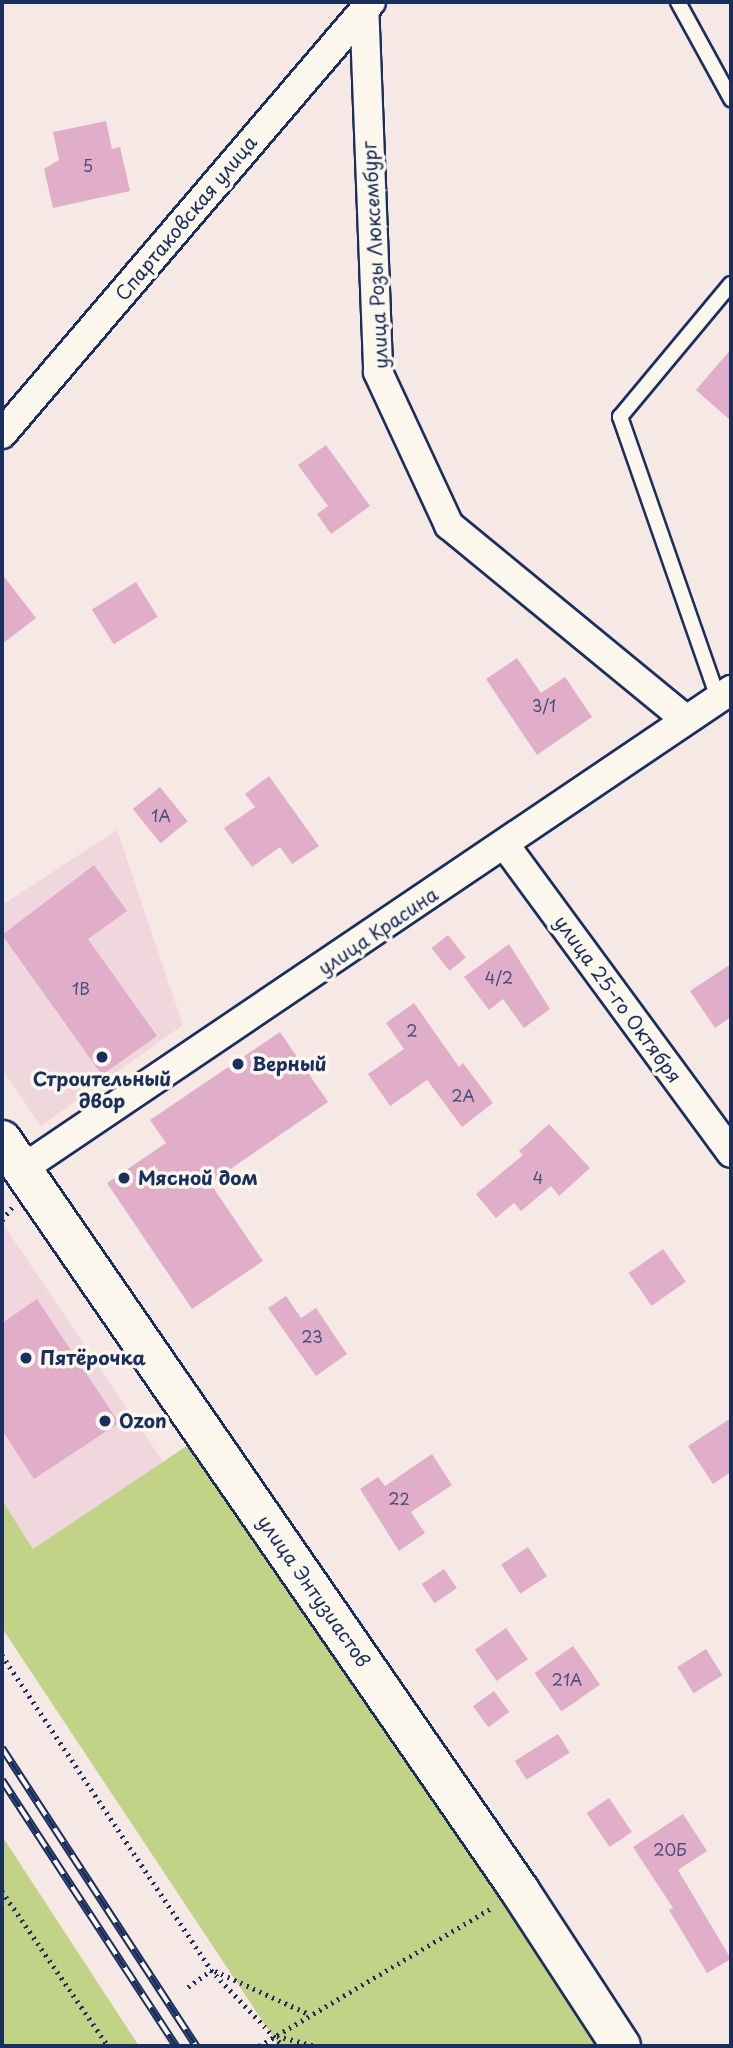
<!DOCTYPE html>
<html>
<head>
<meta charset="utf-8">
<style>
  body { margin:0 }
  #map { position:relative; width:733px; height:2048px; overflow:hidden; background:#f6e8e5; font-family:"Playpen Sans",sans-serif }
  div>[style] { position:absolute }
  .built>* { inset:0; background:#f0d7dd }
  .green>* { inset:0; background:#c2d387 }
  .building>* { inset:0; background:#e1aeca; transform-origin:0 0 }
  .path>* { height:4.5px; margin-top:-2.25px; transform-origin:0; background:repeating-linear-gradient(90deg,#1b2f5e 0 2px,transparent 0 7px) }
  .roads { filter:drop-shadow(2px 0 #1b2f5e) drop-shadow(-2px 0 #1b2f5e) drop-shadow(0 2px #1b2f5e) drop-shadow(0 -2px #1b2f5e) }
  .lane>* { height:14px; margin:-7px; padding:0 7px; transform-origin:7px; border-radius:7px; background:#fbf7ec }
  .street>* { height:28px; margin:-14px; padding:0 14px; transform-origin:14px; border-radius:14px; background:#fbf7ec }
  .secondary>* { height:38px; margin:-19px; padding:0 19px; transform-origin:19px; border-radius:19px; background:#fbf7ec }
  .rail>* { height:8px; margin-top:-4px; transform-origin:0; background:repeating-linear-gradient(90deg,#fbf7ec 0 16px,#1b2f5e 0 32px); box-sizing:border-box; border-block:2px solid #1b2f5e }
  .dots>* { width:19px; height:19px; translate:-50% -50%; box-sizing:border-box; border:4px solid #fbf7ec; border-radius:50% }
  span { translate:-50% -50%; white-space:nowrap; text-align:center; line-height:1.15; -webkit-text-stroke:7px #fbf7ec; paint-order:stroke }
  .number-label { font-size:16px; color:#4c4f79 }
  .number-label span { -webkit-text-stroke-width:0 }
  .street-label { font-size:19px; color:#1b2f5e }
  .poi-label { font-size:19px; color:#1b2f5e; font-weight:700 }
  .left { translate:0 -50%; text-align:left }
  .frame { position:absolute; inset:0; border:4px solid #1b2f5e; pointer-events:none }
</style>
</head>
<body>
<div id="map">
  <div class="built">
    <div style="clip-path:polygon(117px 830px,183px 1025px,41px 1126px,2px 1069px,2px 905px)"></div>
    <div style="clip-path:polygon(3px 1224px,164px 1463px,33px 1550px,2px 1500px)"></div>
  </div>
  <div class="green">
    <div style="clip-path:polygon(194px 1441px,608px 2046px,279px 2046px,2px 1628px,2px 1500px,33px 1549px)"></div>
    <div style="clip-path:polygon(2px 1836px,139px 2046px,2px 2046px)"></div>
  </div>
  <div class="building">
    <div style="clip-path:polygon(106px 121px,112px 149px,120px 147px,130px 191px,53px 208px,44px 169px,59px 160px,53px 132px)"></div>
    <div style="clip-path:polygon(731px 349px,731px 421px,696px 390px)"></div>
    <div style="clip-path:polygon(326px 445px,370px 506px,331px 534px,317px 514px,328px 506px,298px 465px)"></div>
    <div style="clip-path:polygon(2px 574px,36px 618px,2px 644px)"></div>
    <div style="left:136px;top:582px;width:41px;height:52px;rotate:58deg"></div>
    <div style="clip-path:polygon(517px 658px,541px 693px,565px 677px,592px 717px,537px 755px,486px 679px)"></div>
    <div style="clip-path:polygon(269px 776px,319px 846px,292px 864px,280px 847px,252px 867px,224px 828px,255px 807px,245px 794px)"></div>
    <div style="left:160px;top:787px;width:44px;height:35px;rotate:51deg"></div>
    <div style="clip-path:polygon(94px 865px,127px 911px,88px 939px,157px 1036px,102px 1075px,2px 935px)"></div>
    <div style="left:448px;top:935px;width:29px;height:21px;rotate:52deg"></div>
    <div style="clip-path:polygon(509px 944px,550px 1009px,524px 1028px,503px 999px,489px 1010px,464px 977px)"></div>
    <div style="clip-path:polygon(731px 964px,731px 1017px,715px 1028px,690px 991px)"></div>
    <div style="clip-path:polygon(414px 1003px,459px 1067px,463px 1063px,493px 1103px,462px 1127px,427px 1080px,390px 1106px,368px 1074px,404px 1049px,386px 1023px)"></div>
    <div style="clip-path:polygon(280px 1032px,328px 1102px,210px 1183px,263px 1261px,192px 1309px,107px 1183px,166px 1143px,150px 1120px)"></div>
    <div style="clip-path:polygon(549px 1124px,590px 1168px,559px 1196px,551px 1186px,521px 1211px,514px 1203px,496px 1218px,476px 1194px,523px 1155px,519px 1151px)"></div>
    <div style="left:663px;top:1249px;width:40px;height:42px;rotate:55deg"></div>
    <div style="clip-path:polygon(286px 1296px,301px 1318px,316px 1308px,347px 1354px,316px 1376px,268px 1308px)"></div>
    <div style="clip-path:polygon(37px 1299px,119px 1423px,34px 1479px,2px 1430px,2px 1323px)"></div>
    <div style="clip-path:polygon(731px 1418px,731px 1472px,713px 1484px,688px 1446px)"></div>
    <div style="clip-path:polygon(432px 1454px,452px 1485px,411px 1512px,425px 1533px,399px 1551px,360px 1489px,378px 1477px,385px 1486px)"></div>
    <div style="left:528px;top:1547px;width:35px;height:32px;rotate:57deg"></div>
    <div style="left:444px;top:1569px;width:23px;height:27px;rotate:56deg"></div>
    <div style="left:506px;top:1628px;width:38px;height:38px;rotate:55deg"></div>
    <div style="left:573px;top:1646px;width:47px;height:47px;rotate:55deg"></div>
    <div style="left:706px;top:1649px;width:31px;height:34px;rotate:58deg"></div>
    <div style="left:494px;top:1691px;width:26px;height:26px;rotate:54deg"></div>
    <div style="left:558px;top:1734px;width:22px;height:51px;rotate:58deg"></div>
    <div style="left:609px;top:1798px;width:41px;height:27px;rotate:56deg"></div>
    <div style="clip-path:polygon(683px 1814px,707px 1851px,678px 1870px,731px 1959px,707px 1973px,669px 1910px,673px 1908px,633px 1847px)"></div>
  </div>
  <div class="path">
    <div style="left:2px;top:1220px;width:16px;rotate:-52deg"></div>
    <div style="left:2px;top:1655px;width:378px;rotate:56.4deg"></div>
    <div style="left:211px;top:1970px;width:105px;rotate:46.5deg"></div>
    <div style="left:2px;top:1891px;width:188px;rotate:55.6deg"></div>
    <div style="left:215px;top:1971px;width:103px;rotate:24.6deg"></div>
    <div style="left:188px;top:1987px;width:29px;rotate:-36deg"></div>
    <div style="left:277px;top:2036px;width:40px;rotate:14.4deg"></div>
    <div style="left:259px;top:2046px;width:272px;rotate:-30.7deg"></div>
  </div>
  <div class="roads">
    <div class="lane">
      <div style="left:678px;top:2px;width:111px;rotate:61.3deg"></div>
      <div style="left:718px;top:698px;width:298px;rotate:-109.2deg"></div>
      <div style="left:620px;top:417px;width:173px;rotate:-50.2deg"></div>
    </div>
    <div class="street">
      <div style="left:364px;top:2px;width:370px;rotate:87.8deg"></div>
      <div style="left:378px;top:372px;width:169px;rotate:65.1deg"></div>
      <div style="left:449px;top:525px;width:304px;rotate:39.4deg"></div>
      <div style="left:2px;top:434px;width:568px;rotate:-49.5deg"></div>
      <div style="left:505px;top:845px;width:382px;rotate:53.7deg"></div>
      <div style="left:22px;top:1169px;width:856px;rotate:-34.04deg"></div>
    </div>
    <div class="secondary">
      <div style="left:2px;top:1140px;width:912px;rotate:55.4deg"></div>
      <div style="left:520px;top:1891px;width:185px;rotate:56.9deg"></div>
    </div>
  </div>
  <div class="rail">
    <div style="left:2px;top:1748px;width:356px;rotate:56.9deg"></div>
    <div style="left:2px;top:1780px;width:318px;rotate:56.8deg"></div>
  </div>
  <div class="dots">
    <div style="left:102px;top:1057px;background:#1b2f5e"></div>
    <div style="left:238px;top:1064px;background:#1b2f5e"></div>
    <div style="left:124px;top:1178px;background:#1b2f5e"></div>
    <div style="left:26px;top:1358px;background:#1b2f5e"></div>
    <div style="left:105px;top:1421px;background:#1b2f5e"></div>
  </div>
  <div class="number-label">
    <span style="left:88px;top:165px">5</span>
    <span style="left:544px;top:705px">3/1</span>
    <span style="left:161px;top:815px">1А</span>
    <span style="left:499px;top:977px">4/2</span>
    <span style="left:81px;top:988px">1В</span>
    <span style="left:412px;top:1030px">2</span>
    <span style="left:463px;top:1095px">2А</span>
    <span style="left:538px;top:1177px">4</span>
    <span style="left:312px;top:1336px">23</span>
    <span style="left:399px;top:1498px">22</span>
    <span style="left:567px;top:1679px">21А</span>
    <span style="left:670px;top:1849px">20Б</span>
  </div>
  <div class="street-label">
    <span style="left:186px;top:218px;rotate:-50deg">Спартаковская улица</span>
    <span style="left:375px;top:255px;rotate:-93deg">улица Розы Люксембург</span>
    <span style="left:378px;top:931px;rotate:-34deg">улица Красина</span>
    <span style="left:618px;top:999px;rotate:54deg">улица 25-го Октября</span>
    <span style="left:314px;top:1591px;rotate:55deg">улица Энтузиастов</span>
  </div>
  <div class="poi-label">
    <span class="left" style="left:252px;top:1064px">Верный</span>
    <span style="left:102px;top:1090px">Строительный<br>двор</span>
    <span class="left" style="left:138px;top:1178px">Мясной дом</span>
    <span class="left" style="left:40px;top:1358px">Пятёрочка</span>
    <span class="left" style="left:119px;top:1421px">Ozon</span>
  </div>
  <div class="frame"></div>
</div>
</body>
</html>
